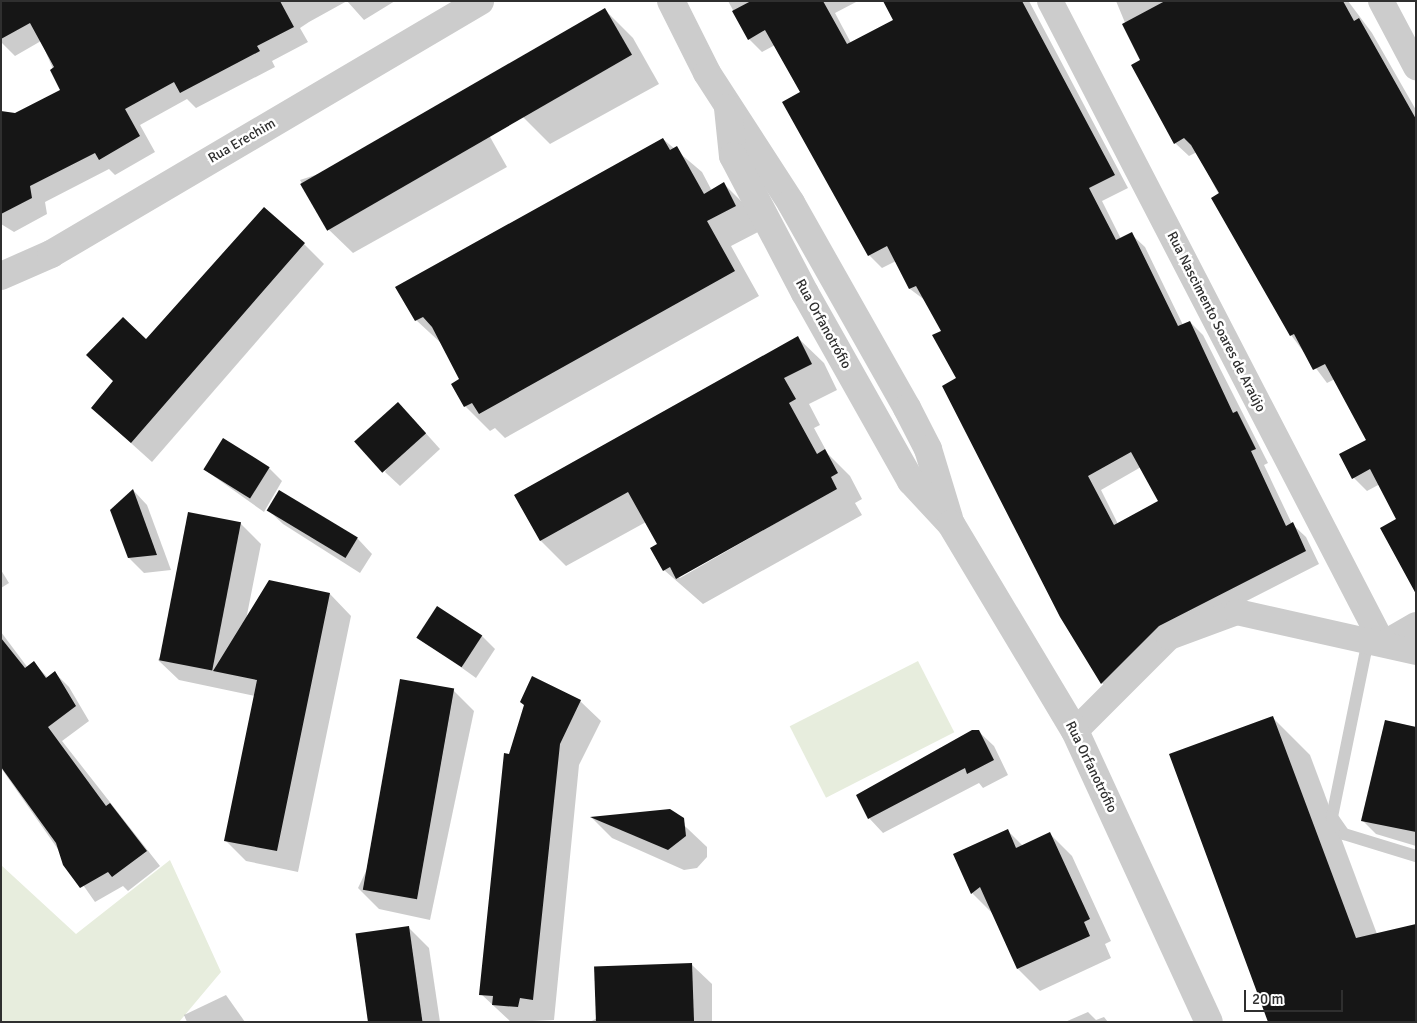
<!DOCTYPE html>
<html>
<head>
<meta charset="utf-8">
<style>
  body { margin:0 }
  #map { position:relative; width:1417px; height:1023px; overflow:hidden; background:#fff; font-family:Signika,sans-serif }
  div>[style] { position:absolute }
  .green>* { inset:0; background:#e7eddd; transform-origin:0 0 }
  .shadow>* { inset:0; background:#0003 }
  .building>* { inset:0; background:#161616; transform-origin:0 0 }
  .service>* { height:12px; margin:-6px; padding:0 6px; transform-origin:6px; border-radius:6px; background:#ccc }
  .minor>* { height:26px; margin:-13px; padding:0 13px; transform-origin:13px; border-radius:13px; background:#ccc }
  .tertiary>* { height:28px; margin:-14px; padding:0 14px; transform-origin:14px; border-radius:14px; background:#ccc }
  span { translate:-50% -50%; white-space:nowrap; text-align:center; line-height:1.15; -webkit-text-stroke:5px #fff; paint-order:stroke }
  .street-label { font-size:14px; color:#2f2f2f }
  .frame { position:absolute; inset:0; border:2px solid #2f2f2f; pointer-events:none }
  .scale { position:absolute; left:1244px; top:990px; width:99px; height:22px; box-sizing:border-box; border:2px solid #2f2f2f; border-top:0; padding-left:6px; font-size:15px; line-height:18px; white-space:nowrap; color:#2f2f2f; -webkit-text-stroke:4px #fff; paint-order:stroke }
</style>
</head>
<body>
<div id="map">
  <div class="green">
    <div style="left:918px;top:661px;width:80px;height:144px;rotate:63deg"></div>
    <div style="clip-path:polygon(170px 860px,221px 972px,179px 1022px,1px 1022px,1px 865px,76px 934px)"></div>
  </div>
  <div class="shadow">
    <div style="clip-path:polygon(1px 1px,395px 1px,364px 20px,347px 1px,309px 22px,300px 28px,308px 42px,272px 61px,275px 67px,196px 108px,187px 99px,140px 125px,155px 152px,115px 175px,109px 169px,45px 202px,47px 214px,14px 232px,1px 224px,1px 113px,15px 115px,62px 90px,41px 41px,15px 56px,1px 42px)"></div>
    <div style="clip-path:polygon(evenodd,728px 1px,858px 1px,835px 13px,851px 43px,895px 20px,884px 1px,1029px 1px,1128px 188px,1102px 201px,1121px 239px,1131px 234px,1145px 247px,1183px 325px,1190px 322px,1203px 335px,1268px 463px,1264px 465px,1292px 524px,1306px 537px,1319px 564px,1172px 639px,1115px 696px,1102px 683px,958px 379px,943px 331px,926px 301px,910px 289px,896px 261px,882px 268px,869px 255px,802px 92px,775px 45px,762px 52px,749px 39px,728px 1px,1141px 467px,1160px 502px,1118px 524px,1101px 490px,1141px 467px)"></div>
    <div style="clip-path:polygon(1116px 1px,1348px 1px,1372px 33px,1416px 110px,1416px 588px,1398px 519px,1380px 484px,1367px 491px,1354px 478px,1367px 440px,1335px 379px,1327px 383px,1291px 335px,1197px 152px,1189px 156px,1175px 143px)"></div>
    <div style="clip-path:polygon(605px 10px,633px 38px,659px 84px,550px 144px,522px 116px,497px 71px)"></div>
    <div style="clip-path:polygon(481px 121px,507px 167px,353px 253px,325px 226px,300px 180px)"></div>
    <div style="clip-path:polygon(663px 139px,702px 172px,712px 191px,724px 184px,749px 209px,760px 231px,731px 246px,759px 296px,505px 438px,495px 428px,490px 431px,465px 406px,461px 379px,442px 344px,416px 320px)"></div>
    <div style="clip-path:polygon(304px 244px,324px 264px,152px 462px,92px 408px,146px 341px)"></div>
    <div style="clip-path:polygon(evenodd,798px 338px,824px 363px,837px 390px,809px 404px,820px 425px,814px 428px,828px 454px,850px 476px,862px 499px,855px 503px,862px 515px,703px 604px,664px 570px,659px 544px,646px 522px,566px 566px,541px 541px,515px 495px,798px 338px,842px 485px,680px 578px,678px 577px,842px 485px)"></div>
    <div style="clip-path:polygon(413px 419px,440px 449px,400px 486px,385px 472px)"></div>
    <div style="clip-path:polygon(269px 468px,282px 481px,264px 512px,205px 470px)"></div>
    <div style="clip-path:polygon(133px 490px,147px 505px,171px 570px,144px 573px,129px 558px)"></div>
    <div style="clip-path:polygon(279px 492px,358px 539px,372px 554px,360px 573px,283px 524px,268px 510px)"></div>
    <div style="clip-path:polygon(240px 523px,261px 544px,246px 620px,270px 581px,330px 594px,351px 616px,298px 872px,246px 861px,225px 840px,255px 696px,179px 680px,158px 660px)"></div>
    <div style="clip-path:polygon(1px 570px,9px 583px,1px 588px)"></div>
    <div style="clip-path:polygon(1px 632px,28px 668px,34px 663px,48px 678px,55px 673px,69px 687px,89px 721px,62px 741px,160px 866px,128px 891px,123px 886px,95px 902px,1px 768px)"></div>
    <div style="clip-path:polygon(482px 636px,495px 649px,476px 678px,419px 637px)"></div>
    <div style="clip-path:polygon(453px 690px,474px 711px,430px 920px,379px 909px,358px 888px)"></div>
    <div style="clip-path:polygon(580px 701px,601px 721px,579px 765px,554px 1020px,511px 1022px,481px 994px,510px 755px,525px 705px)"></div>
    <div style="clip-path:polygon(1273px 718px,1310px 755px,1377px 934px,1270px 1022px)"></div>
    <div style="clip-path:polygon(1386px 721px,1416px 727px,1416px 846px,1376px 834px,1362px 820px)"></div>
    <div style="clip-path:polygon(978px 731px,994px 746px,1008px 775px,983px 788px,979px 783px,883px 833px,869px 818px)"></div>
    <div style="clip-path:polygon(669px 811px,707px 847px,707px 857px,697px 868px,684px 870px,612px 838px,592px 818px)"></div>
    <div style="clip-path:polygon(1007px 830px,1023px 846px,1050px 834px,1072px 856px,1111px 941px,1105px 944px,1111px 958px,1040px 991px,1018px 969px,994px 915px,972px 893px)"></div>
    <div style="clip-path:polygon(408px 927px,429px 948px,440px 1022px,369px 1022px)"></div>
    <div style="clip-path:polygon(692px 965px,712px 984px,712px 1022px,590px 1022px)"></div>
    <div style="clip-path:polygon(226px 995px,245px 1022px,187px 1022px,184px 1015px)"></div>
    <div style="clip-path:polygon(1088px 1012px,1096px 1020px,1104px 1017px,1108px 1022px,1065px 1022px)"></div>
  </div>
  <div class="building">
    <div style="clip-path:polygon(1px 1px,280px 1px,294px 27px,257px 46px,260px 51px,180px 93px,174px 82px,125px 109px,140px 136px,99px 160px,95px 153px,30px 186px,32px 198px,1px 214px,1px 111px,15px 113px,60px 90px,50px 70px,54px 67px,30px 23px,1px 39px)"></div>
    <div style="clip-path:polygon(evenodd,751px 1px,823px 1px,847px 44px,893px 20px,883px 1px,1022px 1px,1115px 175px,1089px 188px,1116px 240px,1132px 232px,1178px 326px,1190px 321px,1233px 413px,1237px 411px,1256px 449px,1251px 451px,1286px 526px,1293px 522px,1306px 551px,1159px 626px,1101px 684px,1060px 617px,942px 386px,956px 378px,932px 335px,941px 331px,916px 286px,909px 289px,887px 246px,868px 256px,782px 102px,800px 92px,765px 30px,748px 40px,732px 11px,751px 1px,1131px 452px,1158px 501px,1114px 525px,1088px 476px,1131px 452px)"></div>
    <div style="clip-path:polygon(1165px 1px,1343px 1px,1354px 21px,1359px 18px,1416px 119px,1416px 594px,1380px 528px,1396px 519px,1370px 469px,1352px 479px,1339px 454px,1366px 440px,1325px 364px,1313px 370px,1294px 334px,1290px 336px,1211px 198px,1219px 193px,1191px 145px,1184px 138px,1174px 144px,1131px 65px,1140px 60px,1122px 24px)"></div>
    <div style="left:605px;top:8px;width:54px;height:352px;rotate:60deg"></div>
    <div style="clip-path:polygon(663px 138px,670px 150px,677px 146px,704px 194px,724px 182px,736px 206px,707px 221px,735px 271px,479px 414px,472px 403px,464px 407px,451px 384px,459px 379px,432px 327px,423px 317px,415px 321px,395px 287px)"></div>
    <div style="clip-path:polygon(264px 207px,305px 243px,131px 443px,91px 408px,113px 381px,86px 355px,123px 317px,146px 339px)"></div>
    <div style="clip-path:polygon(798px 336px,812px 364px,784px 378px,796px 399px,789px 403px,817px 454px,825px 449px,838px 473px,831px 477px,837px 489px,676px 579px,670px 567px,663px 571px,650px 548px,657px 544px,628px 492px,540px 541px,514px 495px)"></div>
    <div style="left:398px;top:402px;width:42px;height:59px;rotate:48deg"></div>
    <div style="left:223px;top:438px;width:55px;height:37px;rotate:32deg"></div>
    <div style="clip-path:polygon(133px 489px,157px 555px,128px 558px,110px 510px)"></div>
    <div style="left:279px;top:490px;width:92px;height:24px;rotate:31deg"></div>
    <div style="left:188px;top:512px;width:54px;height:151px;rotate:11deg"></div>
    <div style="clip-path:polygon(269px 580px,330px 593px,277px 851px,224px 841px,257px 680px,213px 671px)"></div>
    <div style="left:437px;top:606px;width:54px;height:38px;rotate:33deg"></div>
    <div style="clip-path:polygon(1px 638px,25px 668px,34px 661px,46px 678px,55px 671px,76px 706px,48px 727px,106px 806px,110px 803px,147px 851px,112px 877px,108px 872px,80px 888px,63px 865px,56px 843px,1px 767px)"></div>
    <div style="clip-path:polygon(532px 676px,581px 700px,560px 744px,533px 1000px,520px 998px,518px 1007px,492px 1005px,493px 996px,479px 995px,504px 753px,509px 754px,524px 705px,520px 702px)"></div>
    <div style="left:400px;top:679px;width:55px;height:214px;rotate:10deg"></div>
    <div style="clip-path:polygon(1273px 716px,1356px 938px,1416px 924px,1416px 1022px,1268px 1022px,1169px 754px)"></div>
    <div style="clip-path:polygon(1385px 720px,1416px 727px,1416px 832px,1361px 821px)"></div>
    <div style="clip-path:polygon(972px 730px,979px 730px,994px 760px,967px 774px,965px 768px,868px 819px,856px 795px)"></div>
    <div style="clip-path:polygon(670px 809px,684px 818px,686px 836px,668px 850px,590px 817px)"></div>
    <div style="clip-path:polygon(1008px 829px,1016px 848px,1050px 832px,1090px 919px,1084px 922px,1090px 936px,1017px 969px,980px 887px,971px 894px,953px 854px)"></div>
    <div style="left:409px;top:926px;width:97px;height:54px;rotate:82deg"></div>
    <div style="left:692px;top:963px;width:59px;height:98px;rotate:88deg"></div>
  </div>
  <div class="service">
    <div style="left:1368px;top:640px;width:181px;rotate:101.5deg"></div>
    <div style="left:1332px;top:817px;width:21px;rotate:55deg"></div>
    <div style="left:1344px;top:834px;width:75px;rotate:17deg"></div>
  </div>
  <div class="minor">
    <div style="left:1050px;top:1px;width:724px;rotate:62.62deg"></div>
    <div style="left:1383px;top:644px;width:38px;rotate:-30deg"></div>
    <div style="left:1381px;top:1px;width:75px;rotate:62.1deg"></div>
    <div style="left:1075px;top:731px;width:133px;rotate:-45deg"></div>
    <div style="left:1169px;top:637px;width:72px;rotate:-20.2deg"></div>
    <div style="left:1237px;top:612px;width:183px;rotate:12.6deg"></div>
  </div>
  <div class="tertiary">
    <div style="left:671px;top:1px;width:80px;rotate:63.4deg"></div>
    <div style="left:707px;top:73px;width:155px;rotate:57.1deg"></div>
    <div style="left:791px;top:203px;width:236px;rotate:60.5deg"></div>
    <div style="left:907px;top:408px;width:46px;rotate:62.9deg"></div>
    <div style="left:928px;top:449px;width:72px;rotate:73.1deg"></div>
    <div style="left:728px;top:108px;width:48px;rotate:84.1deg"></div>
    <div style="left:733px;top:156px;width:155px;rotate:62.3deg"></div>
    <div style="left:805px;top:293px;width:216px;rotate:60.6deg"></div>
    <div style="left:911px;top:481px;width:59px;rotate:47.1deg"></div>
    <div style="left:951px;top:524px;width:241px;rotate:59.1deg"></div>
    <div style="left:1075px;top:731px;width:320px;rotate:65.3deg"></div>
    <div style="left:1px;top:276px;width:55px;rotate:-23.7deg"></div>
    <div style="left:51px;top:254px;width:498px;rotate:-30.5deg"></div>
  </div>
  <div class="street-label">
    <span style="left:242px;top:141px;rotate:-30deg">Rua Erechim</span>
    <span style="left:1216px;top:322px;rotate:63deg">Rua Nascimento Soares de Araújo</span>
    <span style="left:823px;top:324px;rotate:61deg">Rua Orfanotrófio</span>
    <span style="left:1091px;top:767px;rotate:64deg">Rua Orfanotrófio</span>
  </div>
  <div class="frame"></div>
  <div class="scale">20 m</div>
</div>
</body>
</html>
